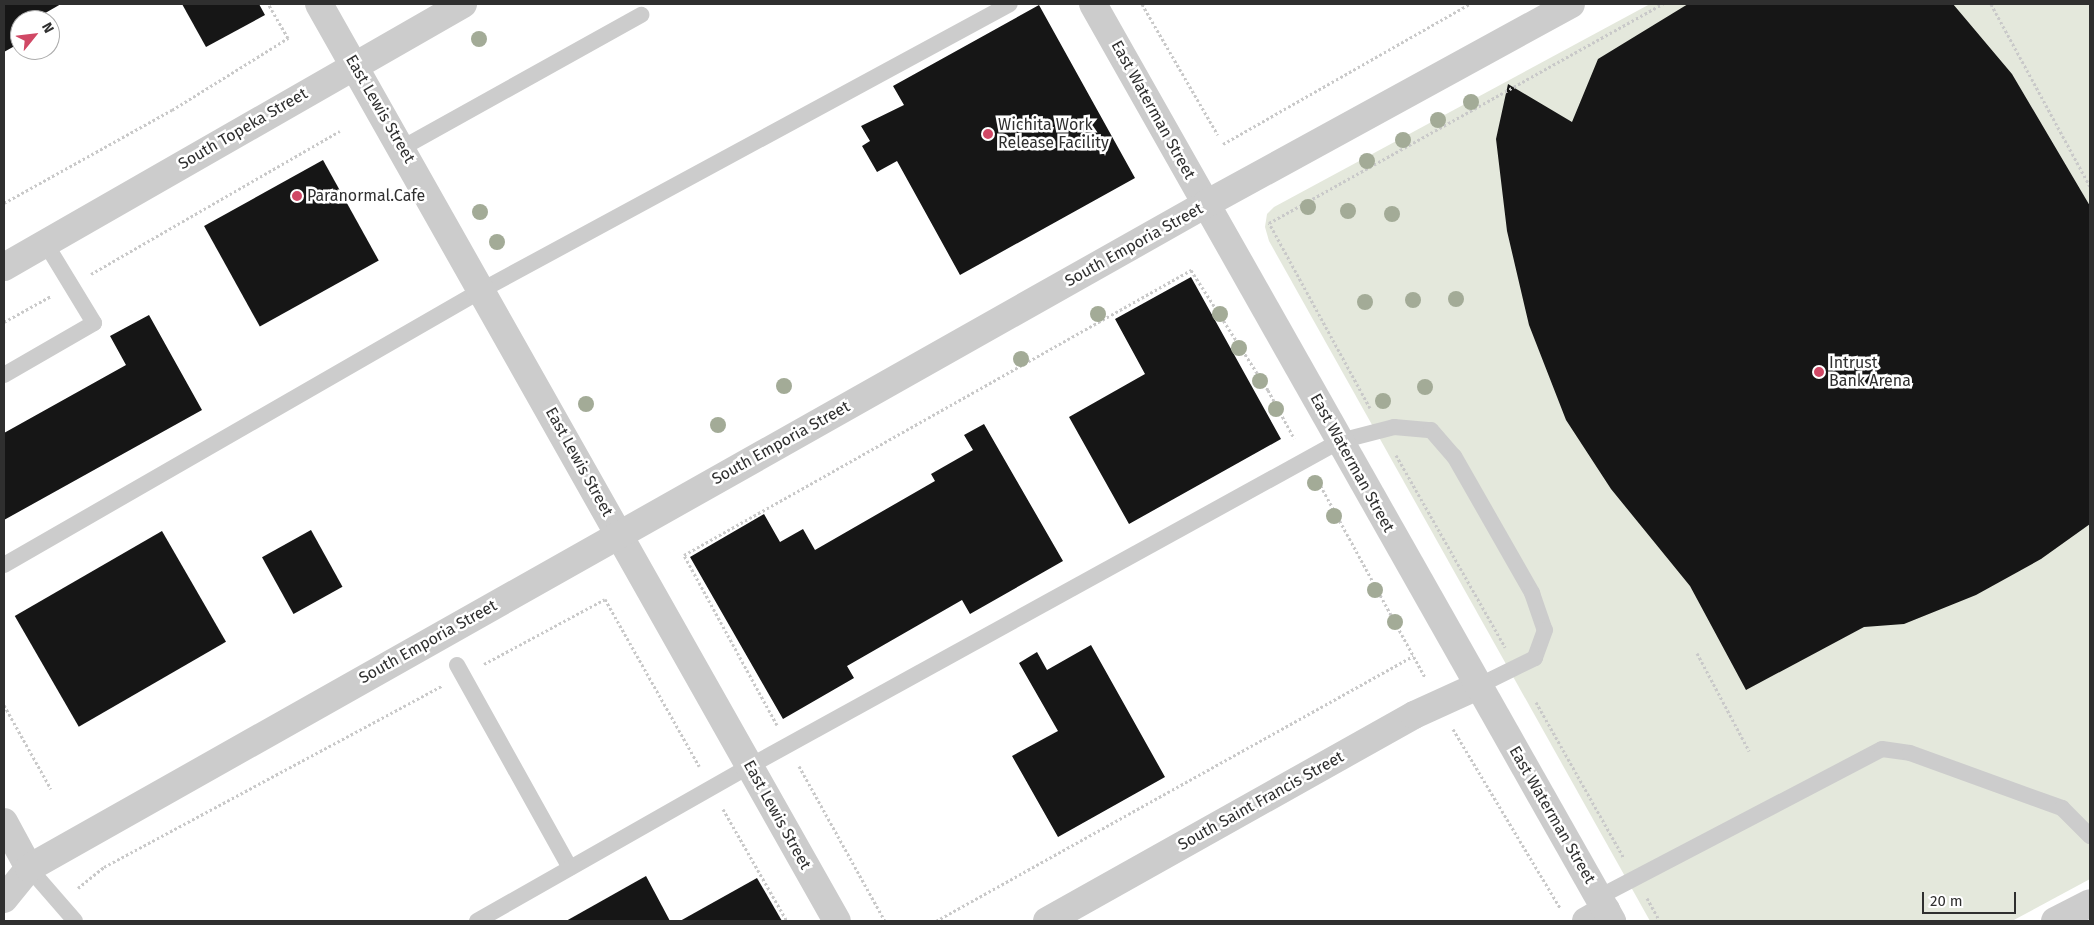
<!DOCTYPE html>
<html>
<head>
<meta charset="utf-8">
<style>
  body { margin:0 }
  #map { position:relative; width:2094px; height:925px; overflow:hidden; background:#fff; font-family:"Fira Sans",sans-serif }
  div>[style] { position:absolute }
  .green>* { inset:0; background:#e4e8dc }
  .building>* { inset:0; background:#161616; transform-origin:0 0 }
  .path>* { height:3px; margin-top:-1.5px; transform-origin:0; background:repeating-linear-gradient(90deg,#c9c9c9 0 2.5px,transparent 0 5px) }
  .service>* { height:16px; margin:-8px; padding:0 8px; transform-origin:8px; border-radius:8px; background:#ccc }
  .minor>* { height:28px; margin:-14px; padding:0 14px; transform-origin:14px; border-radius:14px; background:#ccc }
  .tertiary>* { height:28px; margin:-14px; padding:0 14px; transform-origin:14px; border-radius:14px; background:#ccc }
  .trees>* { width:16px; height:16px; margin:-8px; border-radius:50%; background:#a3ab97 }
  .dots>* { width:14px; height:14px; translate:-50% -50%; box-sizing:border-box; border:2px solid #fff; border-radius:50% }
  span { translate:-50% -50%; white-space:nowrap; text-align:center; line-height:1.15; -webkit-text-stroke:5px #fff; paint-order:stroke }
  .street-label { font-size:16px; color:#2f2f2f }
  .poi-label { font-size:16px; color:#2f2f2f }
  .left { translate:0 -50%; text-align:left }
  .frame { position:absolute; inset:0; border:5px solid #2f2f2f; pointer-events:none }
  .north { position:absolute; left:10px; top:10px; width:50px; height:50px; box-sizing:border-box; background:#fff; border:1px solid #acacac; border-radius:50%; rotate:61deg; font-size:14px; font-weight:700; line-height:20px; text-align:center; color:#2f2f2f }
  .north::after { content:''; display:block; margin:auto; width:18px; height:22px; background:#d04865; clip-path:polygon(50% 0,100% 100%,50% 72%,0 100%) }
  .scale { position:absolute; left:1922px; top:892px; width:94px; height:22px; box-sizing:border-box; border:2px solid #2f2f2f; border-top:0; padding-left:6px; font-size:15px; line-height:18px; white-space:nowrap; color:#2f2f2f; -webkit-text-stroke:4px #fff; paint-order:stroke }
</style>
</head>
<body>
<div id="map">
  <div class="green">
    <div style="clip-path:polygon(1650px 4px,2090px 4px,2090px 879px,2012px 921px,1650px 921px,1269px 241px,1265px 227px,1267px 214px,1274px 207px)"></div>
  </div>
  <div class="building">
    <div style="clip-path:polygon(4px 4px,61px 4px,40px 16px,42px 20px,20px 20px,20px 43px,4px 52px)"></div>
    <div style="clip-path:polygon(182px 4px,259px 4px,265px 15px,206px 47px)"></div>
    <div style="clip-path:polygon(1688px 4px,1953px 4px,2012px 74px,2090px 206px,2090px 524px,2041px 559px,1976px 595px,1904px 624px,1864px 627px,1746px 690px,1690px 586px,1611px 489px,1566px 420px,1529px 325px,1507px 231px,1496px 139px,1508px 84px,1572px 122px,1598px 59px)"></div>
    <div style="clip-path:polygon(1039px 5px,1135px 178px,960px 275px,897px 161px,877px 172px,862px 146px,870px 141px,861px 126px,904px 105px,893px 86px)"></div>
    <div style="left:323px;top:160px;width:115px;height:136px;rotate:61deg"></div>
    <div style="clip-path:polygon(1191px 277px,1281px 439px,1129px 524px,1069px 417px,1145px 374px,1115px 319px)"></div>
    <div style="clip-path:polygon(149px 315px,202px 410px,4px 520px,4px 433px,126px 365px,110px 336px)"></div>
    <div style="clip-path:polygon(984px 424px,1063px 561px,970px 614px,962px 600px,847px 666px,854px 678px,783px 719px,690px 557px,764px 514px,780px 542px,803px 529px,815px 550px,935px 481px,931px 474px,973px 450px,964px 435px)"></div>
    <div style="left:311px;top:530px;width:65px;height:56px;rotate:61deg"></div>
    <div style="left:162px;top:531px;width:128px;height:170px;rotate:60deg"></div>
    <div style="clip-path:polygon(1091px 645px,1165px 777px,1058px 837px,1012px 756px,1058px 731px,1019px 663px,1037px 652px,1047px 670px)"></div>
    <div style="clip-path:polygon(646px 876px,670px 921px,566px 921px)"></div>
    <div style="clip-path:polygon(757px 878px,782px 921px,680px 921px)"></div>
  </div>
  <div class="path">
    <div style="left:1142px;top:4px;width:151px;rotate:59.9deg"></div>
    <div style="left:1991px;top:4px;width:207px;rotate:61.5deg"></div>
    <div style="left:1223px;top:144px;width:283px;rotate:-29.6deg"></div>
    <div style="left:4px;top:203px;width:192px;rotate:-29deg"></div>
    <div style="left:172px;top:110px;width:137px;rotate:-31.8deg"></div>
    <div style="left:288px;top:38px;width:39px;rotate:-120deg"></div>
    <div style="left:91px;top:274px;width:287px;rotate:-29.9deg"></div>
    <div style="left:4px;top:322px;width:54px;rotate:-29deg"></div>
    <div style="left:1370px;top:408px;width:211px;rotate:-118.6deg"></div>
    <div style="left:1269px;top:223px;width:451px;rotate:-29.1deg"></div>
    <div style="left:1396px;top:455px;width:221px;rotate:60.4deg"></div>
    <div style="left:1318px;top:481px;width:223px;rotate:61.4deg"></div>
    <div style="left:1697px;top:653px;width:111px;rotate:62deg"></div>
    <div style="left:484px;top:664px;width:137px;rotate:-28.2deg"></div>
    <div style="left:605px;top:599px;width:192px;rotate:60.6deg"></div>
    <div style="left:1536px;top:702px;width:179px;rotate:60.6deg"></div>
    <div style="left:4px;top:705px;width:96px;rotate:60.8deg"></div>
    <div style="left:777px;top:725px;width:194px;rotate:-118.7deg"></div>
    <div style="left:684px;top:555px;width:582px;rotate:-29.34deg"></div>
    <div style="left:1191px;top:270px;width:143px;rotate:57.3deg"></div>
    <div style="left:1268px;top:390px;width:55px;rotate:61.6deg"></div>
    <div style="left:1453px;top:729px;width:209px;rotate:59.1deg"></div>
    <div style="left:799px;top:766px;width:177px;rotate:61deg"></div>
    <div style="left:723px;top:809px;width:129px;rotate:60.3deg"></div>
    <div style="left:78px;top:888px;width:33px;rotate:-39deg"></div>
    <div style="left:104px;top:867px;width:383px;rotate:-28.2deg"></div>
    <div style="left:1647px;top:898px;width:26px;rotate:61deg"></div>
    <div style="left:936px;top:921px;width:546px;rotate:-29.05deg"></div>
  </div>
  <div class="service">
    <div style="left:402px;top:148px;width:274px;rotate:-29.1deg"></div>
    <div style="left:4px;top:375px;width:104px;rotate:-30deg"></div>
    <div style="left:94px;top:323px;width:92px;rotate:-121.3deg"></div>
    <div style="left:4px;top:565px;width:551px;rotate:-29.91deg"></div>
    <div style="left:482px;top:290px;width:600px;rotate:-28.44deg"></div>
    <div style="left:457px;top:665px;width:232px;rotate:60.9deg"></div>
    <div style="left:29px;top:868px;width:70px;rotate:49deg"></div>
    <div style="left:1599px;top:897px;width:319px;rotate:-27.6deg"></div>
    <div style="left:1882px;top:749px;width:28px;rotate:8deg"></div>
    <div style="left:1910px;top:753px;width:162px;rotate:19.9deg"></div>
    <div style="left:2062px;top:808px;width:40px;rotate:45deg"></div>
    <div style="left:477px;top:921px;width:314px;rotate:-29.6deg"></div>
    <div style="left:750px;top:766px;width:674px;rotate:-28.85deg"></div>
    <div style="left:1340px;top:441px;width:56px;rotate:-14.5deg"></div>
    <div style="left:1394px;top:427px;width:37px;rotate:5deg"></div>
    <div style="left:1431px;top:430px;width:35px;rotate:49deg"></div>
    <div style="left:1454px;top:456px;width:158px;rotate:60.3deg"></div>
    <div style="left:1532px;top:593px;width:39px;rotate:71deg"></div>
    <div style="left:1545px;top:630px;width:30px;rotate:110deg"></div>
    <div style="left:1535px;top:658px;width:64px;rotate:153.8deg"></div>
  </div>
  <div class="minor">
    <div style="left:319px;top:4px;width:1053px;rotate:60.54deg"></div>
    <div style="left:4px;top:822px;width:52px;rotate:61.5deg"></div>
    <div style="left:1047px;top:921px;width:421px;rotate:-29.3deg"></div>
    <div style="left:1414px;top:715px;width:70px;rotate:-24.4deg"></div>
    <div style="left:1586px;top:921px;width:23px;rotate:-29deg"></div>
    <div style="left:2055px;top:921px;width:39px;rotate:-27deg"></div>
  </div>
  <div class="tertiary">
    <div style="left:1093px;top:4px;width:1054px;rotate:60.49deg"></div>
    <div style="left:4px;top:267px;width:529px;rotate:-29.81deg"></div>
    <div style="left:4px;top:899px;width:40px;rotate:-51deg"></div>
    <div style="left:29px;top:868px;width:1351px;rotate:-29.43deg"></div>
    <div style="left:1206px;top:204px;width:416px;rotate:-28.7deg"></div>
  </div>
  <div class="trees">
    <div style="left:479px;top:39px"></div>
    <div style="left:1471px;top:102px"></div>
    <div style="left:1438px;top:120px"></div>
    <div style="left:1403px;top:140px"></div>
    <div style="left:1367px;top:161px"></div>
    <div style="left:1308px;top:207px"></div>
    <div style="left:1348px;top:211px"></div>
    <div style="left:480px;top:212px"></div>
    <div style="left:1392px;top:214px"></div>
    <div style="left:497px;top:242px"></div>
    <div style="left:1456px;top:299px"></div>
    <div style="left:1413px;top:300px"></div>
    <div style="left:1365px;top:302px"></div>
    <div style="left:1098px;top:314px"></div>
    <div style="left:1220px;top:314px"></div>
    <div style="left:1239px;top:348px"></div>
    <div style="left:1021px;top:359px"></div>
    <div style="left:1260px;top:381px"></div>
    <div style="left:784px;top:386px"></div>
    <div style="left:1425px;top:387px"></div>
    <div style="left:1383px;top:401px"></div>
    <div style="left:586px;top:404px"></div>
    <div style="left:1276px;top:409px"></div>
    <div style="left:718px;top:425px"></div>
    <div style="left:1315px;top:483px"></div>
    <div style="left:1334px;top:516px"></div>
    <div style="left:1375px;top:590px"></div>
    <div style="left:1395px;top:622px"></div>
  </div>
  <div class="dots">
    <div style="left:988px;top:134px;background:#d04865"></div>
    <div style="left:297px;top:196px;background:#d04865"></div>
    <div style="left:1819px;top:372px;background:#d04865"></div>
  </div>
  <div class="street-label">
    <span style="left:380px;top:109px;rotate:60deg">East Lewis Street</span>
    <span style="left:1153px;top:110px;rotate:61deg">East Waterman Street</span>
    <span style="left:243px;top:129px;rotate:-30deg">South Topeka Street</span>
    <span style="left:1134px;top:245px;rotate:-29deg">South Emporia Street</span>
    <span style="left:781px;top:443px;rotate:-29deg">South Emporia Street</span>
    <span style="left:579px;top:462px;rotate:61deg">East Lewis Street</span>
    <span style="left:1352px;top:463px;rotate:61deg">East Waterman Street</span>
    <span style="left:428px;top:642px;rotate:-29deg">South Emporia Street</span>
    <span style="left:1261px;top:801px;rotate:-29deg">South Saint Francis Street</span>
    <span style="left:777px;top:815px;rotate:61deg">East Lewis Street</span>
    <span style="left:1552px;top:815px;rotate:60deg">East Waterman Street</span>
  </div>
  <div class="poi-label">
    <span class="left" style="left:998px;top:134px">Wichita Work<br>Release Facility</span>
    <span class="left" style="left:307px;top:196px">Paranormal.Cafe</span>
    <span class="left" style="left:1829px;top:372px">Intrust<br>Bank Arena</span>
  </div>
  <div class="frame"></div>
  <div class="north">N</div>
  <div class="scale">20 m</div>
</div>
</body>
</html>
